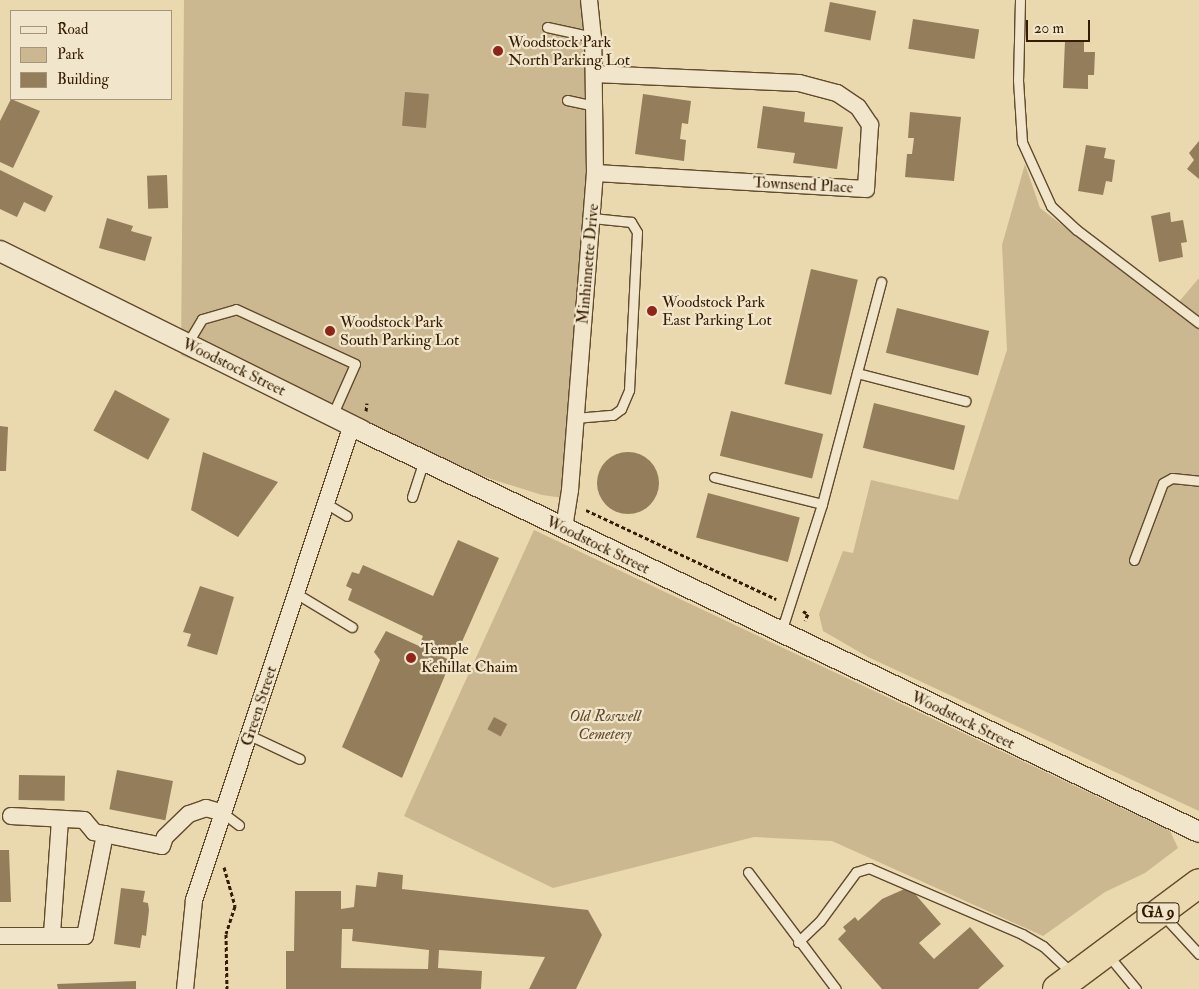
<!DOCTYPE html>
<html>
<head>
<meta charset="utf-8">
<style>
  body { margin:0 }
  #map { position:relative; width:1199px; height:989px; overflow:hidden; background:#ead8af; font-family:"IM FELL Double Pica",serif }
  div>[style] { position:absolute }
  .green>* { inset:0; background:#cbb891 }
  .building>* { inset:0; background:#937d5b; transform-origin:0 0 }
  .round { border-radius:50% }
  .path>* { height:3px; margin-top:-1.5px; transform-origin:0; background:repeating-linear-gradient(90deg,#351b00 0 4px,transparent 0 6.5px) }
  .roads { filter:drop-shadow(1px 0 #624a2c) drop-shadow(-1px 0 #624a2c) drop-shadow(0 1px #624a2c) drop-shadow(0 -1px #624a2c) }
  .service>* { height:9px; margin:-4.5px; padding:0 4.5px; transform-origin:4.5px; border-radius:4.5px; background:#f1e6cb }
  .minor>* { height:16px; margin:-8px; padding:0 8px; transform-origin:8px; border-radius:8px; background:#f1e6cb }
  .tertiary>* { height:20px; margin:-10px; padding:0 10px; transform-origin:10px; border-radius:10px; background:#f1e6cb }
  .trunk>* { height:28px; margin:-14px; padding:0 14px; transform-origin:14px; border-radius:14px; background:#ead8af }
  .dots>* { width:14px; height:14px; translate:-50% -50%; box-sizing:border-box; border:2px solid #f1e6cb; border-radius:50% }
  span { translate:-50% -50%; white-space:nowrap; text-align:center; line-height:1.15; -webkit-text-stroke:4.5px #f1e6cb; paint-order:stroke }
  .shield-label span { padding:1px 4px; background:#f1e6cb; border:1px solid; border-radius:4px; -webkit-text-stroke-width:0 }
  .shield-label { font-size:15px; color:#351b00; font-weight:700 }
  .poi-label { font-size:16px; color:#351b00 }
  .left { translate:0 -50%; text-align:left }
  .street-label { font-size:16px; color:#351b00 }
  .park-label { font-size:16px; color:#624a2c; font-style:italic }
  .legend { position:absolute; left:10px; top:10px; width:162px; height:90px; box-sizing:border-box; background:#f1e6cb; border:1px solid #a6957a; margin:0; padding:6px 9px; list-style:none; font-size:15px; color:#351b00 }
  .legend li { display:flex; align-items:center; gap:10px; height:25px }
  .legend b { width:25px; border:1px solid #a6957a }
  .scale { position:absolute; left:1026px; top:20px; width:64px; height:22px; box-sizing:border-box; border:2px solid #351b00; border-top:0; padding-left:6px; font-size:15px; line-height:18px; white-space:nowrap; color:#351b00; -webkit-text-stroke:4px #f1e6cb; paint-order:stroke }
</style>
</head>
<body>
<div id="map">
  <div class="green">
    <div style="clip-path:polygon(184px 0,594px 0,595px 59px,571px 499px,542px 495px,491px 479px,362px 431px,181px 355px)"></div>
    <div style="clip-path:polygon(1025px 164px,1040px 208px,1172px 310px,1199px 278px,1199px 811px,868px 657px,823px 631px,819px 614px,843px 551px,853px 553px,871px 480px,958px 500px,1007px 350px,1002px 245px)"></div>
    <div style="clip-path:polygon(534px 530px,1170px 831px,1178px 848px,1145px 873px,1105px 892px,1043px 936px,832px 841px,754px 837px,553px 888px,404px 816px)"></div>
  </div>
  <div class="building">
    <div style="left:830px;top:2px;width:47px;height:30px;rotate:11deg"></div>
    <div style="left:913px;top:19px;width:67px;height:30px;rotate:9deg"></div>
    <div style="clip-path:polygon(1065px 41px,1084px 42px,1084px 52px,1095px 52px,1094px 75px,1088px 75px,1088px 89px,1063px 88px)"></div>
    <div style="left:405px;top:92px;width:24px;height:34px;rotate:5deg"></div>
    <div style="clip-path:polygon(643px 94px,691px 101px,688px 124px,682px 123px,680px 139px,686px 140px,684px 161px,635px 154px)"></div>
    <div style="clip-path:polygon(11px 99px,40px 111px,13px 168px,0 162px,0 121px)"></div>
    <div style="clip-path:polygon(763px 106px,805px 112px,804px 122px,843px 127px,837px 169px,793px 163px,795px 153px,757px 148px)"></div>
    <div style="clip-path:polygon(910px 112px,961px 117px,954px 181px,905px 177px,907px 154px,912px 154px,914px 138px,908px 138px)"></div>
    <div style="clip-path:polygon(1199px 141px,1199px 179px,1187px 169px,1194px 160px,1189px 153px)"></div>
    <div style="clip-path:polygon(1086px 145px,1106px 148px,1104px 158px,1115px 160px,1112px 182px,1106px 181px,1103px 195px,1078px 191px)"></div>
    <div style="clip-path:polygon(0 170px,53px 196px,45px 212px,24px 202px,17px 217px,0 209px)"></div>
    <div style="left:167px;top:175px;width:33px;height:20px;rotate:88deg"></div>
    <div style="clip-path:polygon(1170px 212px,1171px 222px,1183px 220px,1187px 242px,1181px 243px,1183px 257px,1159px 262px,1151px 216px)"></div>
    <div style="clip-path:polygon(107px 218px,133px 226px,131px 231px,152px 237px,145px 261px,99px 248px)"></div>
    <div style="left:811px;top:269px;width:48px;height:118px;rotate:13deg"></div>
    <div style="left:897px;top:308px;width:95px;height:46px;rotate:14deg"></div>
    <div style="left:115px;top:390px;width:62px;height:46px;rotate:28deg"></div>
    <div style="left:874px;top:403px;width:94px;height:46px;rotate:14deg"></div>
    <div style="left:731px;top:411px;width:95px;height:46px;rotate:14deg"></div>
    <div style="clip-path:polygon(0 426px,8px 427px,6px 471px,0 471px)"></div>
    <div class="round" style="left:597px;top:452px;width:62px;height:62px"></div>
    <div style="clip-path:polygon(203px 452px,278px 482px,238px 537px,191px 510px)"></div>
    <div style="left:708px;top:493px;width:95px;height:46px;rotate:15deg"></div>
    <div style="clip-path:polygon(458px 540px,499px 558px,457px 653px,445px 644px,440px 655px,451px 661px,402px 778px,342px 747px,380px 660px,374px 652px,386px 631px,419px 646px,423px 636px,348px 600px,352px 589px,346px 586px,352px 572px,359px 574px,363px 565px,433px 596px)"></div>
    <div style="clip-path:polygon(200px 586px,234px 597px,217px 655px,187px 646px,191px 634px,183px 632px)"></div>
    <div style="left:494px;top:717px;width:15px;height:14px;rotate:28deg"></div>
    <div style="left:117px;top:770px;width:57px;height:40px;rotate:11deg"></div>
    <div style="left:19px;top:775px;width:46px;height:25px;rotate:1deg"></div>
    <div style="clip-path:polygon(0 850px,9px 850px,11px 902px,0 902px)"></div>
    <div style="clip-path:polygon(evenodd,378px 872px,403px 875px,402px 889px,588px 910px,602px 935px,576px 989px,529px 989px,545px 957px,439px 950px,438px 968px,482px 971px,481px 989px,286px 989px,286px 951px,294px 951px,295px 891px,341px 891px,341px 909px,354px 907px,356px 885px,376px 887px,378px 872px,342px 929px,353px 929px,352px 941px,429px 950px,428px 969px,341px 968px,342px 929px)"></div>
    <div style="clip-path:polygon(909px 887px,941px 924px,919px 943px,934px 959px,970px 927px,1004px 966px,978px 989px,882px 989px,838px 939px,846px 931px,843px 927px,855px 917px,858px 921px,882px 899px)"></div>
    <div style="clip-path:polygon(121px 888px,145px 891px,143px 902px,148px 903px,149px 910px,146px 936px,142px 935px,140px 948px,114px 944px)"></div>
    <div style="clip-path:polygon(136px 981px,136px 989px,58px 989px,57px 984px)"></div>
  </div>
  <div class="path">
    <div style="left:366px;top:411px;width:8px;rotate:-83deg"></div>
    <div style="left:586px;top:510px;width:210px;rotate:25.1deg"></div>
    <div style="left:803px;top:611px;width:6px;rotate:31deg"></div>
    <div style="left:808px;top:614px;width:7px;rotate:117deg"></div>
    <div style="left:224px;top:867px;width:41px;rotate:74.2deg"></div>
    <div style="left:235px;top:906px;width:29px;rotate:108deg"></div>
    <div style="left:226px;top:934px;width:55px;rotate:89deg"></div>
  </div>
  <div class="roads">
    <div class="service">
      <div style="left:1020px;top:0;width:80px;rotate:91.4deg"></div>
      <div style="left:1018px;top:80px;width:62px;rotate:86.3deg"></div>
      <div style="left:1022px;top:142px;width:70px;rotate:65.6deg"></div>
      <div style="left:1051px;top:206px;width:35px;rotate:43deg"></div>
      <div style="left:1077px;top:230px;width:153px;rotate:37.3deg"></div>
      <div style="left:547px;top:27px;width:47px;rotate:12.3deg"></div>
      <div style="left:567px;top:100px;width:29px;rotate:12deg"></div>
      <div style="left:187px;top:344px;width:29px;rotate:-59deg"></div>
      <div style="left:202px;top:319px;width:35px;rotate:-16deg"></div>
      <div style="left:236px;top:309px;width:131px;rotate:24.8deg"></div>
      <div style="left:355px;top:364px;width:57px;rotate:113.9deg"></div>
      <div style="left:857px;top:373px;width:112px;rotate:14.5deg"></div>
      <div style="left:575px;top:418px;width:38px;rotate:-5deg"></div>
      <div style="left:613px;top:415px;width:10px;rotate:-37deg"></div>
      <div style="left:621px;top:409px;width:21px;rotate:-67deg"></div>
      <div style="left:629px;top:390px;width:158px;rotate:-87.1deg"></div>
      <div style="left:637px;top:232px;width:12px;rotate:-121deg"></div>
      <div style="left:631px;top:222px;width:39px;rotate:-174deg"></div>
      <div style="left:714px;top:477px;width:111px;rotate:14deg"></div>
      <div style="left:412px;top:497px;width:38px;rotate:-72deg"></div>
      <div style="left:327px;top:504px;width:23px;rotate:31deg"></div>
      <div style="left:1134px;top:560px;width:82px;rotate:-69.4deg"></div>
      <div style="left:1163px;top:483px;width:10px;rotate:-29deg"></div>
      <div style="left:1172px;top:478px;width:27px;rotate:6deg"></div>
      <div style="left:297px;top:594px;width:64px;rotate:31deg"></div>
      <div style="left:781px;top:632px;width:134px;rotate:-72.2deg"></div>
      <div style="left:822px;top:504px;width:230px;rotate:-75.1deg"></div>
      <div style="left:249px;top:735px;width:56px;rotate:25.2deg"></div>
      <div style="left:223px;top:813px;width:20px;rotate:37deg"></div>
      <div style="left:748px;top:872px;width:146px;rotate:53.1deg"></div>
      <div style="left:1161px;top:913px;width:56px;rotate:47.2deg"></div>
      <div style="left:798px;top:942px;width:30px;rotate:-44deg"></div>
      <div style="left:820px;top:921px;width:61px;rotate:-53.7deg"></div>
      <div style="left:856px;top:872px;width:14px;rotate:-17deg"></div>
      <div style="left:869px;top:868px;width:167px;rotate:23.3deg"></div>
      <div style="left:1022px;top:934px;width:24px;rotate:30deg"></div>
      <div style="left:1043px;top:946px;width:40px;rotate:43deg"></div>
      <div style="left:1108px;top:955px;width:44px;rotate:50.5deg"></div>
    </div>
    <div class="minor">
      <div style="left:594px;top:74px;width:205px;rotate:2.5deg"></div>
      <div style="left:799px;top:83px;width:39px;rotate:15deg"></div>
      <div style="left:837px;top:93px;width:25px;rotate:34deg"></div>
      <div style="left:858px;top:107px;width:22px;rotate:56deg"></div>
      <div style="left:870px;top:125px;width:64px;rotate:93.6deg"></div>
      <div style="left:866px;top:189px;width:271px;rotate:-176.6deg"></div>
      <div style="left:564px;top:528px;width:38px;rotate:-81deg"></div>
      <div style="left:570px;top:490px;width:318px;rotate:-85.5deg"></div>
      <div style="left:595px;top:173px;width:135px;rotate:-90.8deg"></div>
      <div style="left:593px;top:38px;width:38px;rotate:-96deg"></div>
      <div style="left:11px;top:816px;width:73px;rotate:3.1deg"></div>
      <div style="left:84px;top:820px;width:16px;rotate:50deg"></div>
      <div style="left:94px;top:832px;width:69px;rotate:11.6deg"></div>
      <div style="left:162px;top:846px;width:9px;rotate:-72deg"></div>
      <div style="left:165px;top:837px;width:33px;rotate:-44deg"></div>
      <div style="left:189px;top:814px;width:18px;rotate:-19deg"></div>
      <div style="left:206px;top:808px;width:18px;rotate:16deg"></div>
      <div style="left:52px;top:934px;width:115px;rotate:-86deg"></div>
      <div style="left:0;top:936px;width:85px"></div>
      <div style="left:85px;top:936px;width:104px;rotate:-78.9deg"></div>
      <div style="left:185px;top:989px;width:89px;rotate:-84.2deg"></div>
      <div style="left:194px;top:900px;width:500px;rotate:-71.6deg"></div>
    </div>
    <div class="tertiary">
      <div style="left:0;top:251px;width:404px;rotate:26.4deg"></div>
      <div style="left:362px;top:431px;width:928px;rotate:25.6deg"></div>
    </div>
    <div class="trunk">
      <div style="left:1057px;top:989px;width:177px;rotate:-36.7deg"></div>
    </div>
  </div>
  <div class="dots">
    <div style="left:498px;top:51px;background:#8f2418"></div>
    <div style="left:652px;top:311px;background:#8f2418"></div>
    <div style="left:330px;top:331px;background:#8f2418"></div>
    <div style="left:411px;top:658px;background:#8f2418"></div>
  </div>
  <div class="shield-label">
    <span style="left:1158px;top:913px">GA 9</span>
  </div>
  <div class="poi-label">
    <span class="left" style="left:508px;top:51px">Woodstock Park<br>North Parking Lot</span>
    <span class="left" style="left:662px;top:311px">Woodstock Park<br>East Parking Lot</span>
    <span class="left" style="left:340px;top:331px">Woodstock Park<br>South Parking Lot</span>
    <span class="left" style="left:421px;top:658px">Temple<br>Kehillat Chaim</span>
  </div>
  <div class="street-label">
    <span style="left:803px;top:185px;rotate:3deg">Townsend Place</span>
    <span style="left:588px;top:264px;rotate:-85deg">Minhinnette Drive</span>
    <span style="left:234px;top:367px;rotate:26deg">Woodstock Street</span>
    <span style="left:598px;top:545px;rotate:26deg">Woodstock Street</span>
    <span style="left:259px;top:706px;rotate:-72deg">Green Street</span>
    <span style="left:963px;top:720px;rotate:26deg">Woodstock Street</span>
  </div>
  <div class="park-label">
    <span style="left:605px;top:725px">Old Roswell<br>Cemetery</span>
  </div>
  <ul class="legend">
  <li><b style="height:6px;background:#f1e6cb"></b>Road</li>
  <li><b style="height:14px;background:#cbb891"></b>Park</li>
  <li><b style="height:14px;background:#937d5b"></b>Building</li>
  </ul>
  <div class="scale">20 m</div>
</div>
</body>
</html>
